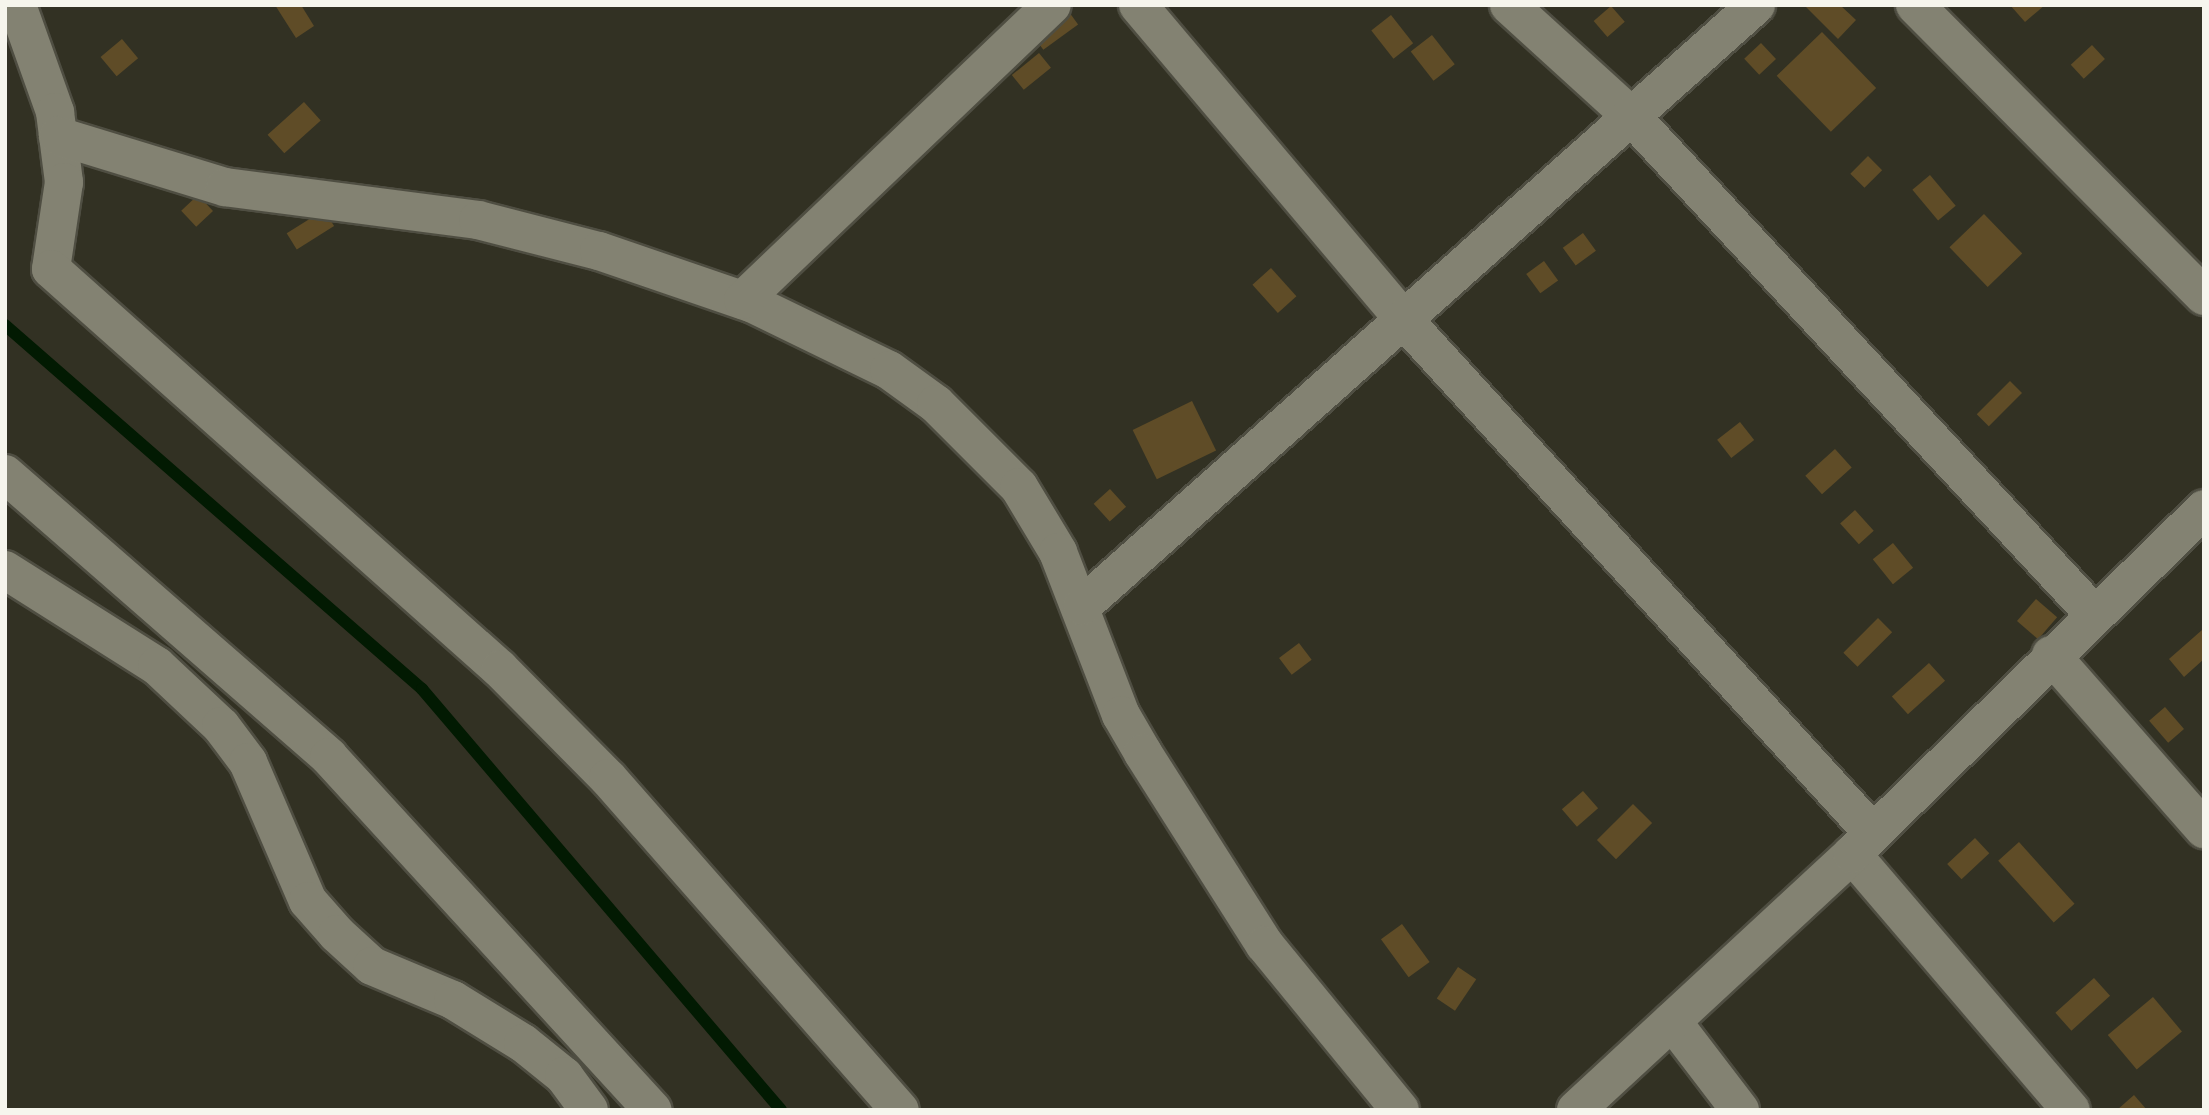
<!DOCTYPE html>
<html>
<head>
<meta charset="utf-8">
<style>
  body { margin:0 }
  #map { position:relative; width:2209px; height:1115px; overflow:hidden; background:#323123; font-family:"Varela Round",sans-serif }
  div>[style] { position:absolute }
  .stream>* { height:12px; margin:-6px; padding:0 6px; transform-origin:6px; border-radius:6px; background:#021a02 }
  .building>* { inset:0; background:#5f4c27; transform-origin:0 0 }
  .roads { filter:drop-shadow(2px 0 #4f4e42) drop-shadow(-2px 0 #4f4e42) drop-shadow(0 2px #4f4e42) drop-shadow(0 -2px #4f4e42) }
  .street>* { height:38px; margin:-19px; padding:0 19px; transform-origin:19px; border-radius:19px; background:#838272 }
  span { translate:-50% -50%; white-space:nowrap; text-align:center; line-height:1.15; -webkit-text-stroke:5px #191812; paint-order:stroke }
  .frame { position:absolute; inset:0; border:7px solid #f6f5ed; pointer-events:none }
</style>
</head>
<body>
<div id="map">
  <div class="stream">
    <div style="left:5px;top:325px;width:554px;rotate:41.12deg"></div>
    <div style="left:422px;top:689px;width:553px;rotate:49.54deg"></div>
  </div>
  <div class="building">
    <div style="clip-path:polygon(275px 5px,301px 5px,314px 26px,296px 38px)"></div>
    <div style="left:1064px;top:5px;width:24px;height:43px;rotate:54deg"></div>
    <div style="clip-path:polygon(1804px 5px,1840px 5px,1856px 20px,1838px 39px)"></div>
    <div style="clip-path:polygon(2010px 5px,2045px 5px,2025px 22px)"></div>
    <div style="left:1611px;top:6px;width:21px;height:23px;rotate:49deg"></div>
    <div style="left:1391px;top:15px;width:36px;height:25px;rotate:52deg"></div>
    <div style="left:1822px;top:32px;width:78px;height:63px;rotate:46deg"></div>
    <div style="left:1432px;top:35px;width:37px;height:27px;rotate:52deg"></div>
    <div style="left:122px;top:39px;width:25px;height:28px;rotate:50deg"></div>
    <div style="left:1761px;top:43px;width:22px;height:23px;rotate:47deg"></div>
    <div style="left:2092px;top:45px;width:19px;height:29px;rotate:47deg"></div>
    <div style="left:1039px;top:53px;width:19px;height:35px;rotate:51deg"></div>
    <div style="left:304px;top:102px;width:25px;height:49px;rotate:48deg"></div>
    <div style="left:1868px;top:156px;width:20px;height:25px;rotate:45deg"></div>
    <div style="left:1930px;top:175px;width:40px;height:23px;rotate:50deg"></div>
    <div style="left:198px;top:195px;width:22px;height:23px;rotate:47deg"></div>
    <div style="left:324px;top:210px;width:19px;height:44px;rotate:58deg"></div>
    <div style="left:1984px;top:214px;width:55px;height:48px;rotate:46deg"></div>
    <div style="left:1583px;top:233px;width:22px;height:25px;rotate:54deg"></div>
    <div style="left:1544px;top:261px;width:24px;height:22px;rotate:54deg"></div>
    <div style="left:1271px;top:268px;width:38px;height:25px;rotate:48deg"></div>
    <div style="left:2010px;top:381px;width:17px;height:47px;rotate:45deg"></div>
    <div style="left:1192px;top:401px;width:55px;height:66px;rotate:64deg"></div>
    <div style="left:1740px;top:422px;width:23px;height:29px;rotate:52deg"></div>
    <div style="left:1835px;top:449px;width:25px;height:40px;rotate:48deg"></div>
    <div style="left:1110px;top:489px;width:24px;height:22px;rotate:48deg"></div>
    <div style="left:1855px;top:510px;width:28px;height:20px;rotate:48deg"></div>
    <div style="left:1893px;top:543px;width:32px;height:26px;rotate:51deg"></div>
    <div style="left:2036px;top:599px;width:28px;height:29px;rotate:41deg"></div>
    <div style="left:1878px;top:618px;width:20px;height:49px;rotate:45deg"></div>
    <div style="clip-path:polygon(2202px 630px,2204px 659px,2184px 677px,2169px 659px)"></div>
    <div style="left:1299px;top:643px;width:21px;height:25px;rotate:53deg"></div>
    <div style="left:1929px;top:663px;width:24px;height:50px;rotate:48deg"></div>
    <div style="left:2165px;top:707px;width:29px;height:21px;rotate:49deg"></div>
    <div style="left:1583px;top:791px;width:23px;height:28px;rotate:49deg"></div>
    <div style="left:1633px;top:804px;width:27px;height:51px;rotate:45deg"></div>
    <div style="left:1975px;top:838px;width:21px;height:38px;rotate:47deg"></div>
    <div style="left:2019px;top:842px;width:83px;height:28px;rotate:48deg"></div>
    <div style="left:1402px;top:924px;width:47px;height:26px;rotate:54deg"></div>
    <div style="left:1458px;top:967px;width:22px;height:38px;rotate:34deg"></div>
    <div style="left:2094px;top:978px;width:24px;height:52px;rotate:48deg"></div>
    <div style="left:2153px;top:997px;width:45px;height:59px;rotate:50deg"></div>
    <div style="clip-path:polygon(2134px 1095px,2147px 1110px,2117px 1110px)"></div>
  </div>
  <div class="roads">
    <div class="street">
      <div style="left:17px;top:5px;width:114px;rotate:70.4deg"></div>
      <div style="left:55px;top:112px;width:71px;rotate:82.7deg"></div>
      <div style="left:64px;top:182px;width:88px;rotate:98.5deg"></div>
      <div style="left:51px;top:269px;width:601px;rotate:41.7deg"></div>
      <div style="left:500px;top:669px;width:153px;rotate:45.3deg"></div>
      <div style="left:608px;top:778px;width:442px;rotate:48.7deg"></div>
      <div style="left:1138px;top:5px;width:411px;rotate:49.8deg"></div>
      <div style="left:1403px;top:319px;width:696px;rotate:47.56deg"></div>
      <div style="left:1509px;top:5px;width:165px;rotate:42.3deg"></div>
      <div style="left:1631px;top:116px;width:679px;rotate:47.09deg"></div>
      <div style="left:1915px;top:5px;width:410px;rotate:45.2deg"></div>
      <div style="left:58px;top:136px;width:175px;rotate:17deg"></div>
      <div style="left:225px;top:187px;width:255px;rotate:7.4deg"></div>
      <div style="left:478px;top:220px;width:125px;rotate:14.4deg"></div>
      <div style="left:599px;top:251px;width:161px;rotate:18.9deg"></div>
      <div style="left:751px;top:303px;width:153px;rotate:25.9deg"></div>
      <div style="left:889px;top:370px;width:58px;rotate:35.9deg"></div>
      <div style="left:936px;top:404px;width:117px;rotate:45deg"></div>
      <div style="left:1019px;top:487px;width:76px;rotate:59deg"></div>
      <div style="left:1058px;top:552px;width:175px;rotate:68.9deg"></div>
      <div style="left:1121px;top:715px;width:44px;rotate:59.9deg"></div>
      <div style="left:1143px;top:753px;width:227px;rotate:57.6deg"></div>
      <div style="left:1265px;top:945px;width:213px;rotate:50.7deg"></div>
      <div style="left:743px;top:300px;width:427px;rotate:-43.7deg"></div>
      <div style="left:5px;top:474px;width:430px;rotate:41.1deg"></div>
      <div style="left:329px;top:757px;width:479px;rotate:47.5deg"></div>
      <div style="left:5px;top:570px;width:180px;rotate:32.3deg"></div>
      <div style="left:157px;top:666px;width:88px;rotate:43.2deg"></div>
      <div style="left:221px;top:726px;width:45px;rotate:53.1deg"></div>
      <div style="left:248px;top:762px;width:151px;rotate:66.7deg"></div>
      <div style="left:308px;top:901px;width:44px;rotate:48.7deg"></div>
      <div style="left:337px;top:934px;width:47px;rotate:42.4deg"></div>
      <div style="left:372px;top:966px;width:88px;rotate:22.8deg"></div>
      <div style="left:453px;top:1000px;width:82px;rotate:31.6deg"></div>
      <div style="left:523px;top:1043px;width:53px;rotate:38.8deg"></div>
      <div style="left:564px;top:1076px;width:42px;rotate:53.7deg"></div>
      <div style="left:1082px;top:606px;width:903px;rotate:-41.72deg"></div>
      <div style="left:2051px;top:655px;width:232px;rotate:48.7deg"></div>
      <div style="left:1852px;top:854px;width:337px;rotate:49.5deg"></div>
      <div style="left:1672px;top:1021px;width:112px;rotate:52.6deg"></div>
      <div style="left:1576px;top:1110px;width:376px;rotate:-42.8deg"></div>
      <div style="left:1852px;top:854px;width:493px;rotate:-44.4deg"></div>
    </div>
  </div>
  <div class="frame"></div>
</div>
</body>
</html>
